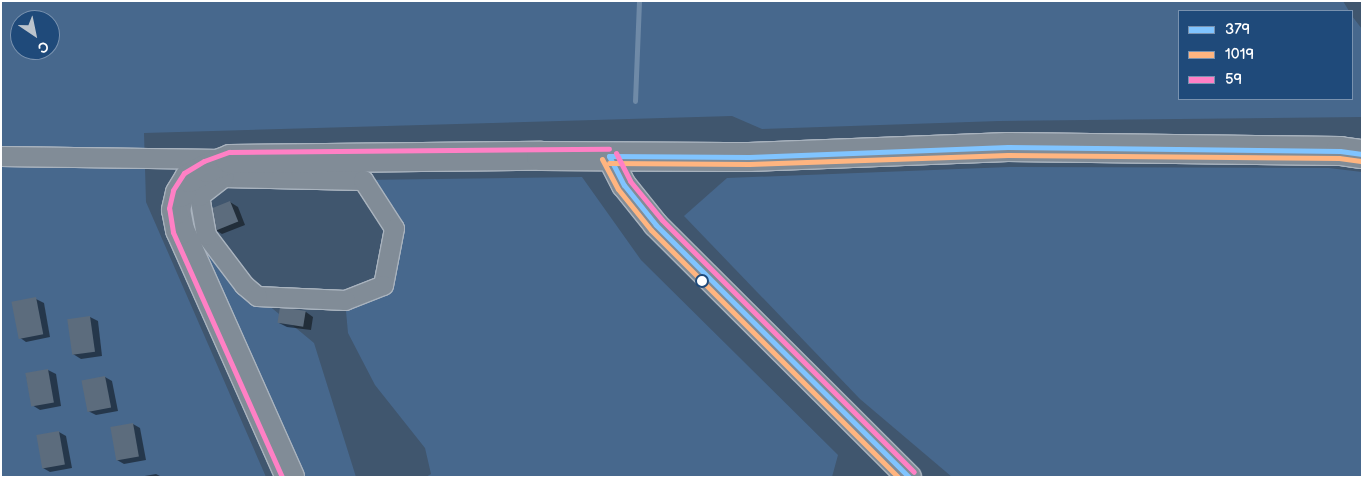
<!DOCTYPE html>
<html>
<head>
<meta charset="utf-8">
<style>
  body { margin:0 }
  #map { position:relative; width:1363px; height:478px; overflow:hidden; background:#40566e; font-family:"Balsamiq Sans",sans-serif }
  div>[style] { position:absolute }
  .green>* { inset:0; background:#47688d }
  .shadow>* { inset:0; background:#0007 }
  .stream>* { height:5px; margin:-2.5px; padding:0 2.5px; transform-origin:2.5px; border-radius:2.5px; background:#6f8aa7 }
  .building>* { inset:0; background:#5c6c7d; transform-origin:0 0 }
  .roads { filter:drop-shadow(1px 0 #a9b3be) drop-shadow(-1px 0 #a9b3be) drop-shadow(0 1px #a9b3be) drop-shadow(0 -1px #a9b3be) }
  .minor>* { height:19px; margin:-9.5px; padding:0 9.5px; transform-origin:9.5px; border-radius:9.5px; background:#818c97 }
  .tertiary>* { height:24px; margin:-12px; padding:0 12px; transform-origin:12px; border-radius:12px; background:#818c97 }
  .secondary>* { height:28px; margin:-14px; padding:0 14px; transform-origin:14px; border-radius:14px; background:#818c97 }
  .bus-1>* { height:5px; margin:-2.5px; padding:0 2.5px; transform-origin:2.5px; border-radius:2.5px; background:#80c4ff }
  .bus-2>* { height:5px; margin:-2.5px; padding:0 2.5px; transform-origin:2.5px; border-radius:2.5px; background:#ffb580 }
  .bus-3>* { height:5px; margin:-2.5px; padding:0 2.5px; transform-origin:2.5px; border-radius:2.5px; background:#ff80c5 }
  .dots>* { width:14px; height:14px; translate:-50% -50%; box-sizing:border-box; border:2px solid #1f4a7a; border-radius:50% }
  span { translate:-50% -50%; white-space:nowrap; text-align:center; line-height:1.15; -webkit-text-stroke:4.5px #1f4a7a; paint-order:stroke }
  .frame { position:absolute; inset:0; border:2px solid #fff; pointer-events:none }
  .legend { position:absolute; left:1178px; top:10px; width:175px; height:90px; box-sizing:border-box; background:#1f4a7a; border:1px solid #7992af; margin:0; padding:6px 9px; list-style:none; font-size:15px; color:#fff }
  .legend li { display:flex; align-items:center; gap:10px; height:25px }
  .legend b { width:25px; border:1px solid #7992af }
  .north { position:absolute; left:10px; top:10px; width:50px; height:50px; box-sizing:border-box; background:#1f4a7a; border:1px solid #7992af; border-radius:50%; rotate:146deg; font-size:14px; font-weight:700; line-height:20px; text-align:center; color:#fff }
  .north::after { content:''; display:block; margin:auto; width:18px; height:22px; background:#bcc4cc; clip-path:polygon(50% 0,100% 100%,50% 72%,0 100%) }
</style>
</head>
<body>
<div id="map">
  <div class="green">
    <div style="clip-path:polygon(evenodd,1px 1px,1343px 1px,1349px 11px,1179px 11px,1179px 99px,1352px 99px,1352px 16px,1362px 29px,1362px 117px,999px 121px,762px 129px,732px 116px,144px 133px,146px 202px,266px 477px,1px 477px,1px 1px,20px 20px,50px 20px,50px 50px,20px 50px,20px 20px)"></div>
    <div style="clip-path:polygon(1009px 167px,1329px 168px,1362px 172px,1362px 477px,952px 477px,860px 399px,684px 216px,727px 178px)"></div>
    <div style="clip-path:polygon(582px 177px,641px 260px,838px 455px,832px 477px,426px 477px,431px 474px,425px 448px,375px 385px,348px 333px,345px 300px,383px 285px,394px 229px,363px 180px)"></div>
    <div style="clip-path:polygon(189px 232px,244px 285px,314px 343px,356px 477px,302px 477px)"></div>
  </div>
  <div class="shadow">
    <div style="clip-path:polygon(230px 202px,238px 207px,245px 225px,222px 234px,214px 229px)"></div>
    <div style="clip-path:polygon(36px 299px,44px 303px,50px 337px,26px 342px,19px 337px)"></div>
    <div style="clip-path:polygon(306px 312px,313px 317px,311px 330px,287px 327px,279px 323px)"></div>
    <div style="clip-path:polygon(90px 317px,98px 321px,102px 356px,81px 359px,73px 354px,68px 320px)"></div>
    <div style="clip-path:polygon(48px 370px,56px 374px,61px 406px,40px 410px,32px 405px,26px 374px)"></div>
    <div style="clip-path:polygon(105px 377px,112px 381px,118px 411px,96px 415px,88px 411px)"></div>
    <div style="clip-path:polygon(133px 424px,140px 428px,146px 460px,124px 464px,117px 460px)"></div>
    <div style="clip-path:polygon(59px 432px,66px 436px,72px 468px,50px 472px,43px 468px)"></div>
    <div style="clip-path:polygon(156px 474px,162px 477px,139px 477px)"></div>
  </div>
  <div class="stream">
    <div style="left:635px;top:101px;width:100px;rotate:-87.7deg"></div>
  </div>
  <div class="building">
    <div style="left:230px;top:201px;width:22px;height:26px;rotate:68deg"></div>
    <div style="left:36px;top:297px;width:38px;height:25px;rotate:79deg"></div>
    <div style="left:280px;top:307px;width:26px;height:16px;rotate:9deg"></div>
    <div style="left:90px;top:316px;width:36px;height:23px;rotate:82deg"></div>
    <div style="left:48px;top:369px;width:34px;height:23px;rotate:80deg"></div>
    <div style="left:105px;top:376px;width:32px;height:24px;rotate:79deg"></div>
    <div style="left:133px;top:423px;width:34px;height:23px;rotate:80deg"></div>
    <div style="left:59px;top:431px;width:34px;height:23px;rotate:80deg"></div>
  </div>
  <div class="roads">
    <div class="minor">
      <div style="left:1px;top:156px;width:220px;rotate:0.8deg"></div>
      <div style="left:223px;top:177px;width:140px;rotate:1.2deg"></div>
      <div style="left:363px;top:180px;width:57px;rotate:57.1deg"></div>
      <div style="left:394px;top:228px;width:58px;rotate:100.9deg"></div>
      <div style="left:383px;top:285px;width:41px;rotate:158.5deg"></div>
      <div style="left:345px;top:300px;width:88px;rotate:-177.4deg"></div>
      <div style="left:257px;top:296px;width:17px;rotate:-140deg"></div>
      <div style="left:244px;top:285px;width:63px;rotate:-127.2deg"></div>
      <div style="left:206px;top:235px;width:40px;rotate:-100deg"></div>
      <div style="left:199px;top:196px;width:31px;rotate:-38deg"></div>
    </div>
    <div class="tertiary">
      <div style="left:609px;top:156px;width:33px;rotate:63deg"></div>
      <div style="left:624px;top:185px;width:51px;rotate:51.3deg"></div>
      <div style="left:656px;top:225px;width:357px;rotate:44.9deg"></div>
    </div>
    <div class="secondary">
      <div style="left:290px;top:477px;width:270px;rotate:-114deg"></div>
      <div style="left:180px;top:230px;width:20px;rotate:-101deg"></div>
      <div style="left:176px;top:210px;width:17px;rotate:-77deg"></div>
      <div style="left:180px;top:193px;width:17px;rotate:-59deg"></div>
      <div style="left:189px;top:178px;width:21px;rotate:-29deg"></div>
      <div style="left:207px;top:168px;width:25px;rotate:-21deg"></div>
      <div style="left:230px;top:159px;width:311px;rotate:-0.6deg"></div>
      <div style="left:541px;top:156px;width:208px;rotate:0.3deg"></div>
      <div style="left:749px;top:157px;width:259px;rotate:-2.2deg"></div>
      <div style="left:1008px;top:147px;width:332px;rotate:0.7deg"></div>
      <div style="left:1340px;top:151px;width:22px;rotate:8deg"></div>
    </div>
  </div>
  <div class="bus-1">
    <div style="left:609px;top:156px;width:140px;rotate:0.4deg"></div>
    <div style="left:749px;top:157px;width:259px;rotate:-2.2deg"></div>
    <div style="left:1008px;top:147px;width:332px;rotate:0.7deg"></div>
    <div style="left:1340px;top:151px;width:22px;rotate:8deg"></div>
    <div style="left:609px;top:156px;width:33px;rotate:63deg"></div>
    <div style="left:624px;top:185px;width:51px;rotate:51.3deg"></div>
    <div style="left:656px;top:225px;width:357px;rotate:44.9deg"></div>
  </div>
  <div class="bus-2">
    <div style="left:602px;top:159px;width:34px;rotate:62deg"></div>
    <div style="left:618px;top:189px;width:53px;rotate:51.2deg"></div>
    <div style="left:651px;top:230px;width:349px;rotate:45deg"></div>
    <div style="left:609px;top:163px;width:140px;rotate:0.4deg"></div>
    <div style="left:749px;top:164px;width:259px;rotate:-2deg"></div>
    <div style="left:1008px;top:155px;width:331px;rotate:0.5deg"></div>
    <div style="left:1339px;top:158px;width:22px;rotate:8deg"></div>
  </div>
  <div class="bus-3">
    <div style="left:616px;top:153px;width:31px;rotate:63deg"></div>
    <div style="left:630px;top:181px;width:50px;rotate:50.6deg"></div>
    <div style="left:662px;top:220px;width:356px;rotate:45deg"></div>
    <div style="left:282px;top:477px;width:268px;rotate:-114deg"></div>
    <div style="left:173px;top:232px;width:24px;rotate:-99deg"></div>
    <div style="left:169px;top:208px;width:18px;rotate:-77deg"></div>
    <div style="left:173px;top:190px;width:20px;rotate:-57deg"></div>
    <div style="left:184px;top:173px;width:23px;rotate:-31deg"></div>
    <div style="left:204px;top:161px;width:27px;rotate:-20deg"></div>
    <div style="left:229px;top:152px;width:380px;rotate:-0.5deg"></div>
  </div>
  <div class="dots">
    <div style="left:702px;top:281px;background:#fff"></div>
  </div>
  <div class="frame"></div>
  <ul class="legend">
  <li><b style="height:6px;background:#80c4ff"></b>379</li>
  <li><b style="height:6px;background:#ffb580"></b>1019</li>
  <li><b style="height:6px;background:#ff80c5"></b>59</li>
  </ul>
  <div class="north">С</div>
</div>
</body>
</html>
